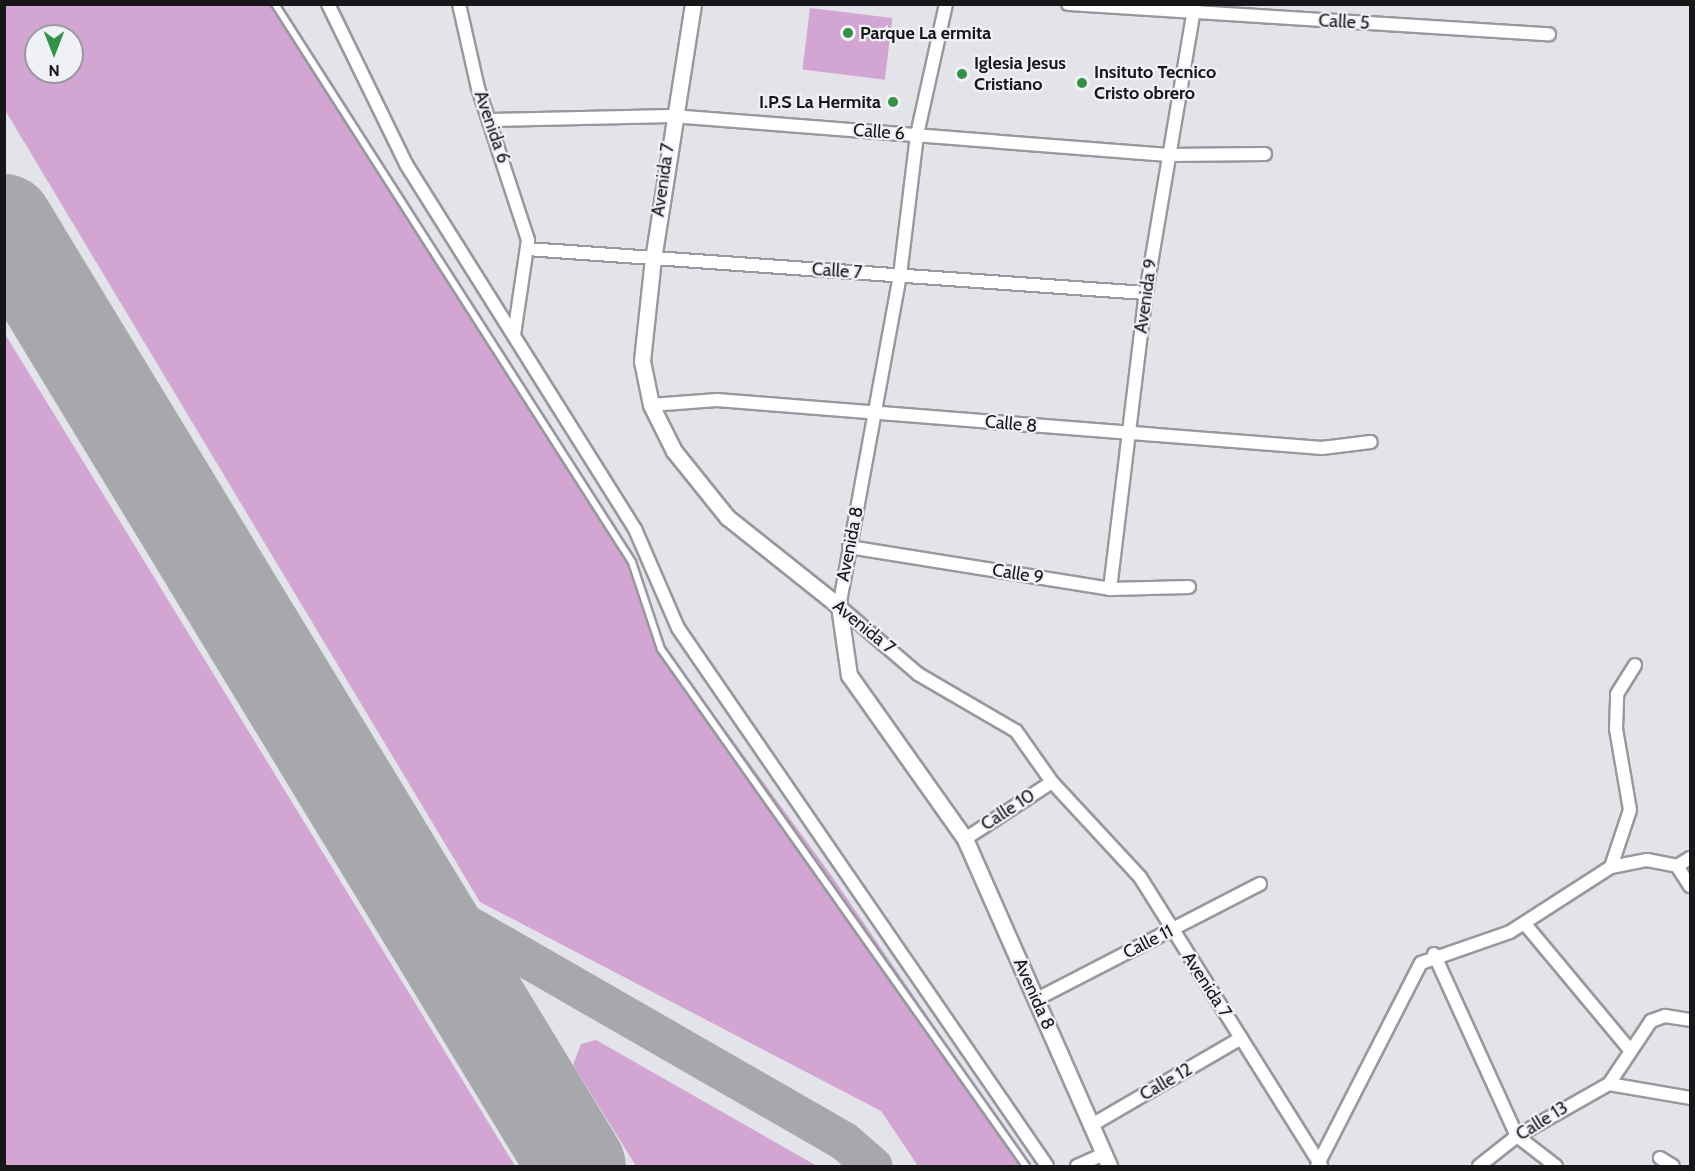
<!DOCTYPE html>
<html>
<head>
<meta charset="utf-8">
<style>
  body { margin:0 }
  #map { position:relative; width:1695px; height:1171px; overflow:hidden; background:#e3e4e9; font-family:Cabin,sans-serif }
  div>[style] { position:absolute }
  .green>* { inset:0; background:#d3a5d3; transform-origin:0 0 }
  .taxiway>* { height:39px; margin:-19.5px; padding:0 19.5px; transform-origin:19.5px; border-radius:19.5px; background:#a7a8ac }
  .runway>* { height:98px; margin:-49px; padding:0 49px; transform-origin:49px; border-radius:49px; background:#a7a8ac }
  .roads { filter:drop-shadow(2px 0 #98999e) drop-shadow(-2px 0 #98999e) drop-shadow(0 2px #98999e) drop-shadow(0 -2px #98999e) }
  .service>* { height:6px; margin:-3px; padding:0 3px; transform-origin:3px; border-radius:3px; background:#fff }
  .minor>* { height:12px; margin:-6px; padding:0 6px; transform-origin:6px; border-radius:6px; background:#fff }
  .tertiary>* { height:15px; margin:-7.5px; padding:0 7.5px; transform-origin:7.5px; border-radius:7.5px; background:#fff }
  .dots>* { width:16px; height:16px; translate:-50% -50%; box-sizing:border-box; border:3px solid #f0f1f6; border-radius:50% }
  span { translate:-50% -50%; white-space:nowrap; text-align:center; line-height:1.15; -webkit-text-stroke:4.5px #f0f1f6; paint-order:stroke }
  .street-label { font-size:18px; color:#171719 }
  .poi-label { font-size:18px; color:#171719; font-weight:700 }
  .left { translate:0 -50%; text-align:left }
  .right { translate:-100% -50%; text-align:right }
  .frame { position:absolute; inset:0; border:6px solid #171719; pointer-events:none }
  .north { position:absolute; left:24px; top:24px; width:60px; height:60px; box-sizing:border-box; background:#f0f1f6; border:2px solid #999a9e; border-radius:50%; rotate:180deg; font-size:16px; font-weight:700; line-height:24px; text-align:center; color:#171719 }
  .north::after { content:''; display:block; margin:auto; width:21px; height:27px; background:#329245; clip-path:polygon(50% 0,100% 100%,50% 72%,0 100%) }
</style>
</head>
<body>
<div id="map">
  <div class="green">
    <div style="clip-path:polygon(evenodd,5px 5px,282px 5px,631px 554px,667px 650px,831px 875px,1030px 1166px,918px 1166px,881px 1111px,480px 902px,5px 110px,5px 5px,36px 36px,72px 36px,72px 72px,36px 72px,36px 36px)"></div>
    <div style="left:810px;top:8px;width:83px;height:62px;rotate:7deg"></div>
    <div style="clip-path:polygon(4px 334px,5px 334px,515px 1166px,5px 1166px)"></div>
    <div style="clip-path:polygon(596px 1040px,817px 1166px,636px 1166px,573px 1065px,581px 1044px)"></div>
  </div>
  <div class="taxiway">
    <div style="left:411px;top:892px;width:499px;rotate:29.9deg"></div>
    <div style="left:844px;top:1141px;width:38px;rotate:41deg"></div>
  </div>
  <div class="runway">
    <div style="left:4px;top:223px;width:1103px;rotate:58.72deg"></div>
  </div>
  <div class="roads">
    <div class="service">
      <div style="left:275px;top:4px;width:662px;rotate:57.39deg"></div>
      <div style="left:632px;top:562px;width:92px;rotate:71.6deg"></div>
      <div style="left:661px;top:649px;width:633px;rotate:54.78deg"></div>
    </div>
    <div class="minor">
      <div style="left:328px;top:4px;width:178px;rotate:64deg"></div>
      <div style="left:406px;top:164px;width:431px;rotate:57.9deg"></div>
      <div style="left:635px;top:529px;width:108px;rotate:66.5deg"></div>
      <div style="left:678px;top:628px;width:652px;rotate:55.55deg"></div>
      <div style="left:459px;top:4px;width:86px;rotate:77.3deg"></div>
      <div style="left:478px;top:88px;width:160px;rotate:71.8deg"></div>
      <div style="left:528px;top:240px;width:96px;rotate:98.4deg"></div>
      <div style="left:946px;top:4px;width:134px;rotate:102.5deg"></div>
      <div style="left:917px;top:135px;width:141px;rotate:96.9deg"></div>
      <div style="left:900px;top:275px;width:337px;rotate:100.4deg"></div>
      <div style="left:839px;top:606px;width:104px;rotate:40.7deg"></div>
      <div style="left:918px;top:674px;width:113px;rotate:30.2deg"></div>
      <div style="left:1016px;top:731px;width:62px;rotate:54.8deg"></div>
      <div style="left:1052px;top:782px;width:129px;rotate:47.2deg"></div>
      <div style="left:1140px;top:877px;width:341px;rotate:57.9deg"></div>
      <div style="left:1068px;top:4px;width:482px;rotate:3.6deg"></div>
      <div style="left:492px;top:120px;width:180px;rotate:-1.3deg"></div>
      <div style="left:672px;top:116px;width:498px;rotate:4.5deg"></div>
      <div style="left:1168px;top:155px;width:97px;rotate:-0.6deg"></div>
      <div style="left:527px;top:249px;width:621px;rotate:4.07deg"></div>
      <div style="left:651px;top:405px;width:66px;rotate:-4.3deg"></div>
      <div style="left:717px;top:400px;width:607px;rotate:4.54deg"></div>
      <div style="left:1322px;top:448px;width:49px;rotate:-7deg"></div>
      <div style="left:849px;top:547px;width:264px;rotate:9.1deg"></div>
      <div style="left:1110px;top:589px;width:79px;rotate:-1.5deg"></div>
      <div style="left:1110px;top:589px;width:298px;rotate:-83.1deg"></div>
      <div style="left:1146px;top:293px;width:293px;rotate:-80.4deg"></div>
      <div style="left:965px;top:839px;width:104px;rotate:-33.2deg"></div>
      <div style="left:1677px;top:866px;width:24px;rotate:57deg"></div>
      <div style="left:1611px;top:867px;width:60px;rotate:-71.6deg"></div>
      <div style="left:1630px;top:810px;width:82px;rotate:-99.8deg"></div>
      <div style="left:1616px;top:729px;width:35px;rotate:-88deg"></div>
      <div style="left:1617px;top:694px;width:34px;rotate:-58deg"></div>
      <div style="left:1525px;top:924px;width:165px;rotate:50.2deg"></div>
      <div style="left:1434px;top:954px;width:200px;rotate:65.5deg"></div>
      <div style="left:1517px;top:1136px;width:49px;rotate:37.6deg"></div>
      <div style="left:1037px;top:999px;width:251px;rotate:-27.3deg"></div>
      <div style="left:1609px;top:1084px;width:76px;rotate:-56.3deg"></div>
      <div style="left:1651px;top:1021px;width:15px;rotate:-20deg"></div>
      <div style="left:1665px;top:1016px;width:25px;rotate:9deg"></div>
      <div style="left:1609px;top:1084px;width:82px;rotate:9.8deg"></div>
      <div style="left:1090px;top:1126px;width:175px;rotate:-30.2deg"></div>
      <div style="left:1660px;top:1158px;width:15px;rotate:32deg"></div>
      <div style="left:1077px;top:1166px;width:30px;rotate:-24deg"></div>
      <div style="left:1317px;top:1166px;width:228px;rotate:-62.9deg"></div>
      <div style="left:1421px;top:963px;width:94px;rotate:-19.2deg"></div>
      <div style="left:1510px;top:932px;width:120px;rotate:-32.8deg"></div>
      <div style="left:1611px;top:867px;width:37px;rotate:-11deg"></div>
      <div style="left:1647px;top:860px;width:31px;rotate:11deg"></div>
      <div style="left:1677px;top:866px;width:15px;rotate:-32deg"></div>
      <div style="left:1479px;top:1166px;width:48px;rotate:-38.3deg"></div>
      <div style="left:1517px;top:1136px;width:106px;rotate:-29.5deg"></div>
    </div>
    <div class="tertiary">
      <div style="left:693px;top:4px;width:257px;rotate:98.9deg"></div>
      <div style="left:653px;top:258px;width:104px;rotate:96.1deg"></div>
      <div style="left:642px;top:361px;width:45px;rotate:78.4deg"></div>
      <div style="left:651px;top:405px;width:51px;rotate:63.4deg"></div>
      <div style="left:674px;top:451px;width:85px;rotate:51.2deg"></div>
      <div style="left:727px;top:517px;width:143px;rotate:38.5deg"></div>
      <div style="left:839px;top:606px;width:70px;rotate:81.8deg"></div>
      <div style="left:849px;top:675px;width:201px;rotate:54.7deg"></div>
      <div style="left:965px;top:839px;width:357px;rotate:66.2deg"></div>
    </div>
  </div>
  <div class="dots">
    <div style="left:848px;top:33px;background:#329245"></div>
    <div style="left:962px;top:74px;background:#329245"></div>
    <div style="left:1082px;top:83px;background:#329245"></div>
    <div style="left:893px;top:102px;background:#329245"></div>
  </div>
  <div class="street-label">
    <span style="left:1344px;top:22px;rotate:3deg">Calle 5</span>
    <span style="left:492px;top:127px;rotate:71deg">Avenida 6</span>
    <span style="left:879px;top:132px;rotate:4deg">Calle 6</span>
    <span style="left:663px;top:180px;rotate:-82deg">Avenida 7</span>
    <span style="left:837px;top:271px;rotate:4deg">Calle 7</span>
    <span style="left:1146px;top:296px;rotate:-82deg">Avenida 9</span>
    <span style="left:1011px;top:424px;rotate:5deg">Calle 8</span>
    <span style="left:850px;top:544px;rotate:-79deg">Avenida 8</span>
    <span style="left:1018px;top:574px;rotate:9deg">Calle 9</span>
    <span style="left:864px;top:627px;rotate:39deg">Avenida 7</span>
    <span style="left:1008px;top:810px;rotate:-33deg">Calle 10</span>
    <span style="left:1148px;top:942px;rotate:-27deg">Calle 11</span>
    <span style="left:1207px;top:985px;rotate:57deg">Avenida 7</span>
    <span style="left:1034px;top:994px;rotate:66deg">Avenida 8</span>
    <span style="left:1166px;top:1082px;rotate:-30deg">Calle 12</span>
    <span style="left:1542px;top:1121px;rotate:-32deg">Calle 13</span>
  </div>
  <div class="poi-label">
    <span class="left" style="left:860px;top:33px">Parque La ermita</span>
    <span class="left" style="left:974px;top:74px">Iglesia Jesus<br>Cristiano</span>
    <span class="left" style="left:1094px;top:83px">Insituto Tecnico<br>Cristo obrero</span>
    <span class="right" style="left:881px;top:102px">I.P.S La Hermita</span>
  </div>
  <div class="frame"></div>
  <div class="north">N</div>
</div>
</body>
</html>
